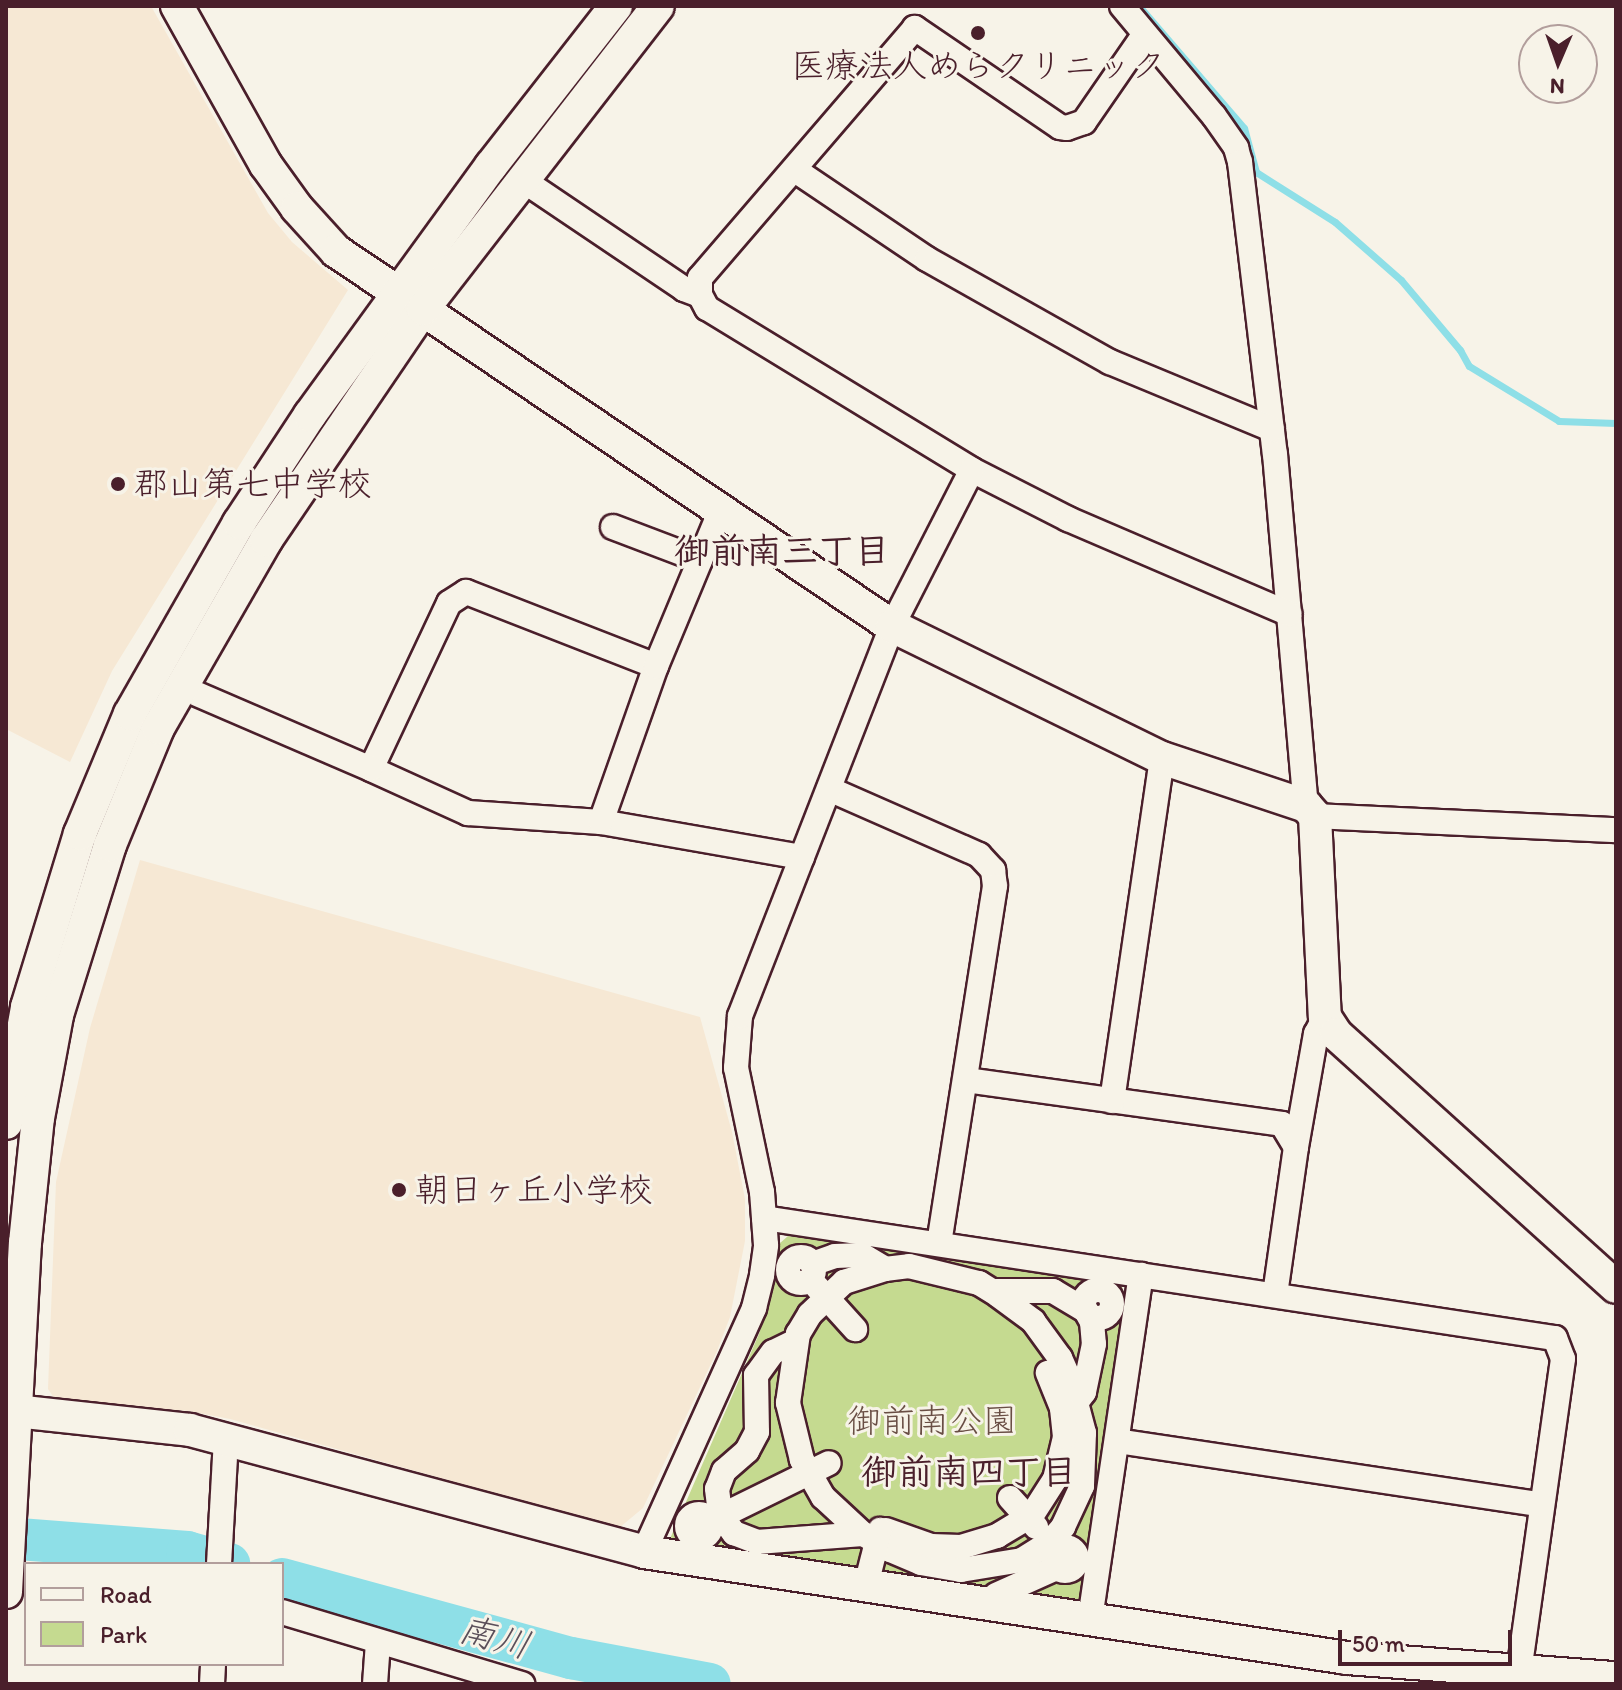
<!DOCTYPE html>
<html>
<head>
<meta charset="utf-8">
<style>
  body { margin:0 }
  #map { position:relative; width:1622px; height:1690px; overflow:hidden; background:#f7f3e8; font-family:Itim,"Klee One",sans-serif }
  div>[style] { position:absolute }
  .built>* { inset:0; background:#f6e8d4 }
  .green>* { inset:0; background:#c5da90 }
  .stream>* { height:7px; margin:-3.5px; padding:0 3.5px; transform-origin:3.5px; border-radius:3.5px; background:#8edfe7 }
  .river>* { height:42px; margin:-21px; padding:0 21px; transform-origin:21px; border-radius:21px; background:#8edfe7 }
  .roads { filter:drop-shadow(2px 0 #4a1f2b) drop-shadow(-2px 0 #4a1f2b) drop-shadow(0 2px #4a1f2b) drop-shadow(0 -2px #4a1f2b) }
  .street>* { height:24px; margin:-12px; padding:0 12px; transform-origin:12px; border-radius:12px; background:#f7f3e8 }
  .street>.ring { margin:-12px; padding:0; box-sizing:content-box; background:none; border:24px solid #f7f3e8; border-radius:50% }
  .secondary>* { height:32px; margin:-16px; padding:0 16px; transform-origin:16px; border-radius:16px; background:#f7f3e8 }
  .dots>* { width:22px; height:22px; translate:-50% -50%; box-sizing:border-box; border:4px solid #f7f3e8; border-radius:50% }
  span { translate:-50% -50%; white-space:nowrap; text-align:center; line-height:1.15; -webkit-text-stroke:6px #f7f3e8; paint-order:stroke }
  .poi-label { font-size:34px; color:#4a1f2b }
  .left { translate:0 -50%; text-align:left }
  .park-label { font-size:34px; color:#694e44 }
  .neighbourhood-label { font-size:36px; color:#4a1f2b; font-weight:700 }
  .water-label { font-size:36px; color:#5b4f5a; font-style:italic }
  .frame { position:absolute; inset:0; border:8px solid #4a1f2b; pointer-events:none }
  .legend { position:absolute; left:24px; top:1562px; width:260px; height:104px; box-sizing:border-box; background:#f7f3e8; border:2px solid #b29e9c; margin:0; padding:10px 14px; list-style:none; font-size:24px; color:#4a1f2b }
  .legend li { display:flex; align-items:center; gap:16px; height:40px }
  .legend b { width:40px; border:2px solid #b29e9c }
  .north { position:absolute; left:1518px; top:24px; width:80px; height:80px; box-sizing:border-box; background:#f7f3e8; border:2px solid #b29e9c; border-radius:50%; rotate:182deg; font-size:22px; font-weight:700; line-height:32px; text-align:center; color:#4a1f2b }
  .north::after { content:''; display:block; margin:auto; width:28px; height:36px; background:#4a1f2b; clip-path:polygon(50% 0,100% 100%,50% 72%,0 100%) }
  .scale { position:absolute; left:1338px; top:1630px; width:174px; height:36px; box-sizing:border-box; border:4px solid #4a1f2b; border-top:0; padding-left:10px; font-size:24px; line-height:28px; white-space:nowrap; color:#4a1f2b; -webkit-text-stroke:6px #f7f3e8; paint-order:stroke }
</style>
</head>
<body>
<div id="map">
  <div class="built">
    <div style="clip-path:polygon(6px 6px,151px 6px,268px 213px,292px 242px,348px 290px,112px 671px,70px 762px,6px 729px)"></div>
    <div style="clip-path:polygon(140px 860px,700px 1017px,732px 1132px,745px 1199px,745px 1241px,730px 1317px,717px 1351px,643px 1508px,619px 1528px,230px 1419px,188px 1411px,56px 1401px,48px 1389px,56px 1182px,90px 1028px)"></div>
  </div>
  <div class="green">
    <div style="clip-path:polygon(788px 1236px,1121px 1284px,1126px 1299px,1078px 1607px,669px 1541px,759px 1334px,778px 1270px,779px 1244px)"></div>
  </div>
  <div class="stream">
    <div style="left:1139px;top:6px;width:161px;rotate:49.3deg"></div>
    <div style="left:1244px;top:128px;width:46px;rotate:74.7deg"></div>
    <div style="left:1256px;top:172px;width:93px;rotate:32.3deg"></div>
    <div style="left:1335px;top:222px;width:88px;rotate:41.3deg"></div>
    <div style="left:1401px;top:280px;width:92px;rotate:49.9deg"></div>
    <div style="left:1460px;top:350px;width:18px;rotate:61deg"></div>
    <div style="left:1469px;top:366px;width:105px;rotate:31.4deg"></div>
    <div style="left:1559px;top:421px;width:57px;rotate:2deg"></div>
  </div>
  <div class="river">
    <div style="left:6px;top:1538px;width:182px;rotate:4.4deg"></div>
    <div style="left:187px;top:1552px;width:44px;rotate:15.9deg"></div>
    <div style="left:282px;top:1579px;width:300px;rotate:15.3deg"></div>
    <div style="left:571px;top:1658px;width:141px;rotate:10.6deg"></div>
  </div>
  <div class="roads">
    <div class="street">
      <div style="left:1122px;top:6px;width:143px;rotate:50.1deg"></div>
      <div style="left:1214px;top:116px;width:39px;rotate:55deg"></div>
      <div style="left:1236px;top:148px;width:15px;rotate:74deg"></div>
      <div style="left:1240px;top:162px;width:294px;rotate:83.2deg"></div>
      <div style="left:1275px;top:454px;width:353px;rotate:85deg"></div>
      <div style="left:1144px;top:35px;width:106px;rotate:124.6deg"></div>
      <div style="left:1084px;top:122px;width:18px;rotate:161deg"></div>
      <div style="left:1067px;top:128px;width:7px;rotate:-172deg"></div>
      <div style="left:1060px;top:127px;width:176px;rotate:-145.7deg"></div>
      <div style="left:915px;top:28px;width:330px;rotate:130.7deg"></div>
      <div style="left:700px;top:278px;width:17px;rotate:90deg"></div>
      <div style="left:700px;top:295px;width:15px;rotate:62deg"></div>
      <div style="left:707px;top:308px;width:311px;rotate:31.4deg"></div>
      <div style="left:972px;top:470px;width:108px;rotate:27deg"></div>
      <div style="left:1068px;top:519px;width:241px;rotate:23.2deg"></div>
      <div style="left:795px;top:170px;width:159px;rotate:34deg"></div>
      <div style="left:927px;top:259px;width:210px;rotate:29.4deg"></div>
      <div style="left:1110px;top:362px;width:175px;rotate:22.5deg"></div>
      <div style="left:536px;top:189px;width:179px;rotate:34deg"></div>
      <div style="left:684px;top:289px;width:17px;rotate:21deg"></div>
      <div style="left:613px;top:527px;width:93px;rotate:20.8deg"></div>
      <div style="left:656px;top:666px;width:204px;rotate:-158.7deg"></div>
      <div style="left:466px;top:592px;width:20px;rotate:147deg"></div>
      <div style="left:449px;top:603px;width:183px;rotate:115.2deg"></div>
      <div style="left:371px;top:769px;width:107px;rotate:24.4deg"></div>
      <div style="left:468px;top:813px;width:133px;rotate:3.9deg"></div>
      <div style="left:601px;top:822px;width:204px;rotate:9.9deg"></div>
      <div style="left:197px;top:694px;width:189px;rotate:23.3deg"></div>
      <div style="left:829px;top:789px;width:164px;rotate:23.7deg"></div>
      <div style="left:979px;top:855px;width:21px;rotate:47deg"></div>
      <div style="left:993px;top:870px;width:16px;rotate:83deg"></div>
      <div style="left:995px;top:886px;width:362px;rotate:98.9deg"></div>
      <div style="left:1315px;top:816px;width:301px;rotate:2.7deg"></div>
      <div style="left:601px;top:822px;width:165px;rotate:-70.6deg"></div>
      <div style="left:656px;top:666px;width:169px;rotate:-67.4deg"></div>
      <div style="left:966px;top:1080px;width:319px;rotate:7.9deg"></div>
      <div style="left:1282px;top:1124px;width:27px;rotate:59deg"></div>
      <div style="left:1296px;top:1147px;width:148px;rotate:98.1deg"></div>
      <div style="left:1112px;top:1101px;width:347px;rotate:-81.7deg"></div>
      <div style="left:1296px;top:1147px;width:115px;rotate:-80deg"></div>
      <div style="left:1316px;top:1034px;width:19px;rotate:-62deg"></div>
      <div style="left:764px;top:1218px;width:800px;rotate:8.63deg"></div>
      <div style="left:1555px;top:1338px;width:22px;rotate:69deg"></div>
      <div style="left:1563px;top:1359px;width:316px;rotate:98deg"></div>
      <div class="ring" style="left:788px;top:1257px;width:2px;height:2px"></div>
      <div style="left:812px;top:1264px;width:24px;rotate:-19deg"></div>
      <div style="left:835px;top:1256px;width:27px;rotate:-2deg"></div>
      <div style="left:862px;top:1255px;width:27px;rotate:31deg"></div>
      <div style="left:909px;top:1266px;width:72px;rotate:13.7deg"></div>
      <div style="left:979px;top:1283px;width:22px;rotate:32deg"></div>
      <div style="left:998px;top:1295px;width:44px;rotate:36.6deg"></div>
      <div style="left:1033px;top:1321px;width:46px;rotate:53.9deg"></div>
      <div style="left:1060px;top:1358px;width:24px;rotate:66deg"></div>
      <div style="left:1070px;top:1380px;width:55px;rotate:75.2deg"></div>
      <div style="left:1084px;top:1433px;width:53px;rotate:92.2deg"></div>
      <div style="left:1082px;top:1486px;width:45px;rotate:114.9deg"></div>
      <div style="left:1063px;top:1527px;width:21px;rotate:131deg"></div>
      <div style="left:1049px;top:1543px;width:32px;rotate:148deg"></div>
      <div style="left:1022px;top:1560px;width:62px;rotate:170.7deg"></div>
      <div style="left:961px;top:1570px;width:41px;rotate:-170.1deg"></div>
      <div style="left:921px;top:1563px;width:34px;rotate:-157deg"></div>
      <div style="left:890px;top:1550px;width:31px;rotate:-149deg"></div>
      <div style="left:863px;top:1534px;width:54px;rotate:-137.2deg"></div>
      <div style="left:823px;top:1497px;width:43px;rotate:-119.6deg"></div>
      <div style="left:802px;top:1460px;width:59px;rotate:-103.8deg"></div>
      <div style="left:788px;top:1403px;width:70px;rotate:-81.8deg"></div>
      <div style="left:798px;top:1334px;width:23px;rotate:-59deg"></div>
      <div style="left:810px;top:1314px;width:47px;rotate:-43.3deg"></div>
      <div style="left:844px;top:1282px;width:43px;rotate:-17.6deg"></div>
      <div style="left:885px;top:1269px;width:24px;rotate:-7deg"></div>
      <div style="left:817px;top:1287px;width:57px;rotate:47.9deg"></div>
      <div class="ring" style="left:1084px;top:1290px;width:4px;height:4px"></div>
      <div style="left:993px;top:1291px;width:60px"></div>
      <div style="left:1053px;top:1291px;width:39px;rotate:31deg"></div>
      <div style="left:1086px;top:1311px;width:13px;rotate:61deg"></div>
      <div style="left:1092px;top:1322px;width:22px;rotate:85deg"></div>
      <div style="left:1094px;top:1344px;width:49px;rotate:101.8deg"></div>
      <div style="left:1084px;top:1392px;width:10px;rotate:127deg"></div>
      <div style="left:796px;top:1341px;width:25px;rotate:154deg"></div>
      <div style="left:773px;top:1352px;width:29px;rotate:126deg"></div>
      <div style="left:756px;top:1375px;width:57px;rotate:89deg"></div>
      <div style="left:757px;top:1432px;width:21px;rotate:118deg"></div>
      <div style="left:747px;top:1451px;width:30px;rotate:139deg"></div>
      <div style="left:724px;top:1471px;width:19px;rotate:111deg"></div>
      <div style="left:717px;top:1489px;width:25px;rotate:83deg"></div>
      <div style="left:720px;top:1514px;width:24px;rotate:54deg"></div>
      <div style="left:734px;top:1533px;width:25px;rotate:21deg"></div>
      <div style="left:757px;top:1542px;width:106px;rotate:-4.3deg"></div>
      <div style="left:1117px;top:1441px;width:428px;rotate:8.5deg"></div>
      <div style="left:1010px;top:1498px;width:39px;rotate:48deg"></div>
      <div class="ring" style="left:687px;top:1514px;width:0;height:0"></div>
      <div style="left:711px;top:1521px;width:131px;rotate:-26.2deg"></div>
      <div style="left:886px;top:1530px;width:48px;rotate:19.6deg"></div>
      <div style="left:931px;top:1546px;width:30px;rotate:2deg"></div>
      <div style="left:961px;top:1547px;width:38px;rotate:-17deg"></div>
      <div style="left:997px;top:1536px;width:41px;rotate:-31deg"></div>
      <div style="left:1032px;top:1515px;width:43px;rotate:-57.4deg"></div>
      <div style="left:1055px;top:1479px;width:43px;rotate:-76.6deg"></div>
      <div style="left:1065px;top:1437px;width:29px;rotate:-96deg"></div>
      <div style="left:1062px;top:1408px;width:38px;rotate:-112deg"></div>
      <div class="ring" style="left:1053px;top:1547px;width:0;height:0"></div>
      <div style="left:644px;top:1552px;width:268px;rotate:-65.7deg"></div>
      <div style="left:754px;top:1308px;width:34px;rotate:-76deg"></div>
      <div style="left:762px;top:1275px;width:30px;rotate:-82deg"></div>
      <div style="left:766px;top:1245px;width:53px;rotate:-94.3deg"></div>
      <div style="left:762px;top:1192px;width:127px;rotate:-101.8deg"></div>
      <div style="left:736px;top:1068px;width:52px;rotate:-85.6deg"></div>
      <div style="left:740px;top:1016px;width:419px;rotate:-68.7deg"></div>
      <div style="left:892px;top:626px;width:175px;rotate:-62.9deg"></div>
      <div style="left:219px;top:1564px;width:126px;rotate:-86.8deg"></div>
      <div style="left:866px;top:1585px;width:57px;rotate:-75.7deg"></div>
      <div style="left:996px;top:1595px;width:66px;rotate:-24.2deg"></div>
      <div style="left:282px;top:1612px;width:251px;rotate:16.7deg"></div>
      <div style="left:1090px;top:1619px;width:348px;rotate:-81.6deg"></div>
      <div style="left:212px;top:1684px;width:20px;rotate:-87deg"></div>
      <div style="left:375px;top:1684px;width:42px;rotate:-85.9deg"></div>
    </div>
    <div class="secondary">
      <div style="left:177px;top:6px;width:182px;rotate:60.8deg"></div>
      <div style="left:266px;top:165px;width:53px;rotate:54.2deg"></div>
      <div style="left:297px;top:208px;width:58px;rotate:47.8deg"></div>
      <div style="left:336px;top:251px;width:671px;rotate:34deg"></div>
      <div style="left:892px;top:626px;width:301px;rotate:26.1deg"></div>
      <div style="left:1162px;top:758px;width:152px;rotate:18.4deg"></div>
      <div style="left:1306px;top:806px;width:13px;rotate:48deg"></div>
      <div style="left:1315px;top:816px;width:201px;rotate:87.2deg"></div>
      <div style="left:1325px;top:1017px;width:20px;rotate:57deg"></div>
      <div style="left:1336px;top:1034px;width:377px;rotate:42.1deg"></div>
      <div style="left:6px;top:1123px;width:118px;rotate:-79.7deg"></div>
      <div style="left:27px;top:1007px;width:181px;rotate:-73deg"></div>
      <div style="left:80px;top:834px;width:130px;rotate:-67.4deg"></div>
      <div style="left:130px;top:714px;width:220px;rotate:-60.3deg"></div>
      <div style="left:239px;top:523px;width:129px;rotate:-56.7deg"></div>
      <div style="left:310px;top:415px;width:308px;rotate:-54deg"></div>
      <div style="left:491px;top:166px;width:203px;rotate:-52deg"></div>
      <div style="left:6px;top:1410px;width:185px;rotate:6.2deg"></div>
      <div style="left:190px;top:1430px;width:470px;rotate:15deg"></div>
      <div style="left:644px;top:1552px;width:711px;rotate:8.57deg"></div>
      <div style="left:1347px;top:1658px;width:270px;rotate:4.3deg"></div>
      <div style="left:6px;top:1592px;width:350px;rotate:-86.9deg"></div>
      <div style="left:25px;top:1243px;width:126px;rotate:-84.1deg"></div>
      <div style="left:38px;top:1118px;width:105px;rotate:-79.5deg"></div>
      <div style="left:57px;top:1015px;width:178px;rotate:-72.7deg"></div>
      <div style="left:110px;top:845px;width:126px;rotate:-67.7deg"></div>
      <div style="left:158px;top:728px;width:217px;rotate:-60.1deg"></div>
      <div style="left:266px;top:540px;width:279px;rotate:-55.8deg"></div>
      <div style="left:423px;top:309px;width:383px;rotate:-52.2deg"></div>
    </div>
  </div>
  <div class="dots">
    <div style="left:978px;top:33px;background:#4a1f2b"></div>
    <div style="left:118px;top:484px;background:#4a1f2b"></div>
    <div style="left:399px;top:1190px;background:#4a1f2b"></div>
  </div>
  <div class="poi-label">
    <span style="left:978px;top:66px">医療法人めらクリニック</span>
    <span class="left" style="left:134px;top:484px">郡山第七中学校</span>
    <span class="left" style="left:415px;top:1190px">朝日ヶ丘小学校</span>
  </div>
  <div class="park-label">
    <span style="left:932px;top:1421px">御前南公園</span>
  </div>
  <div class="neighbourhood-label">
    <span style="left:782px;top:551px">御前南三丁目</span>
    <span style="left:969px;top:1472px">御前南四丁目</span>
  </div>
  <div class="water-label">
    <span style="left:495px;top:1637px;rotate:15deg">南川</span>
  </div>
  <div class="frame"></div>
  <ul class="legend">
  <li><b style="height:10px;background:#f7f3e8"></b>Road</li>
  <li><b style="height:22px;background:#c5da90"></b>Park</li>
  </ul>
  <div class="north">N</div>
  <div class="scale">50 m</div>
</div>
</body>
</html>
